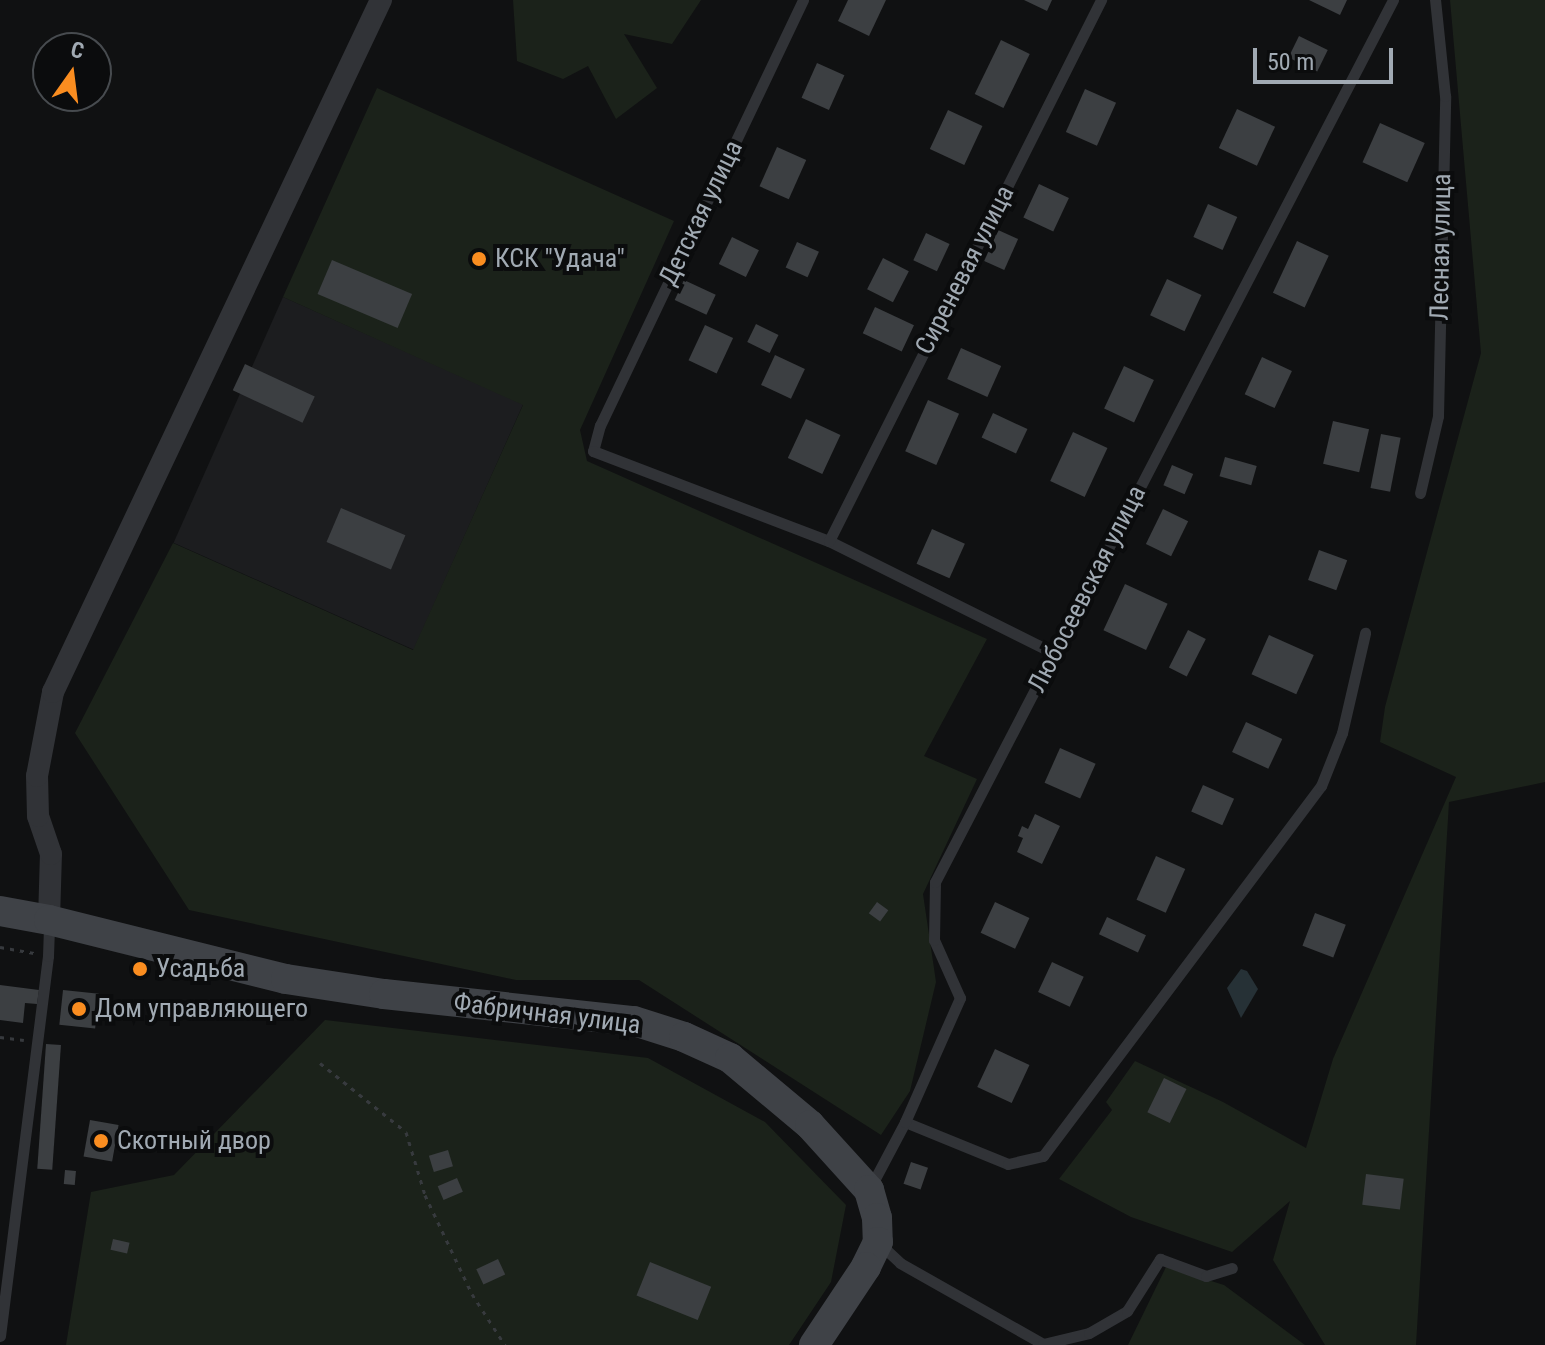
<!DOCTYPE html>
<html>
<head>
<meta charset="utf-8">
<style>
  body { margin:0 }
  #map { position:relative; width:1545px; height:1345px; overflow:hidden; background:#101112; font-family:"Roboto Condensed",sans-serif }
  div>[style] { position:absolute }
  .built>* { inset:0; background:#1c1d1f; transform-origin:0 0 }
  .green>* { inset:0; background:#1b221a }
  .water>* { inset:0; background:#263136 }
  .building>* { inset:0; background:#3c3f42; transform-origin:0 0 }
  .path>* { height:3px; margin-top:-1.5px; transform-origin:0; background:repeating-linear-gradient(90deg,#373a3e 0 4px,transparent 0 10px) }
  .lane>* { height:11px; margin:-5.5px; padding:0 5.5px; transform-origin:5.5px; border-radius:5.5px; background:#313337 }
  .street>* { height:22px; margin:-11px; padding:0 11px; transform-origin:11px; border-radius:11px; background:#313337 }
  .secondary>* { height:30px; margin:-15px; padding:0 15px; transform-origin:15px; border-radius:15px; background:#3f4247 }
  .dots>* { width:22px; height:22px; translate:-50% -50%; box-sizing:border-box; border:4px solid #0b0c0d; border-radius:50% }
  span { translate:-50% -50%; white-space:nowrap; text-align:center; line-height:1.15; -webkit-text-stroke:8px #0b0c0d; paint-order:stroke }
  .street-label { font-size:26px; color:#a1aab3 }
  .poi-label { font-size:26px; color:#a1aab3 }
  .left { translate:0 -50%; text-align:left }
  .north { position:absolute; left:32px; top:32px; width:80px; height:80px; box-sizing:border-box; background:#0b0c0d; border:2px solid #474b4f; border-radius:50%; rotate:14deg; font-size:22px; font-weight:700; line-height:32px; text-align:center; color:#a1aab3 }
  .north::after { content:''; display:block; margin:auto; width:28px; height:36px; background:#fa8d20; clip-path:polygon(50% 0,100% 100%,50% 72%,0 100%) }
  .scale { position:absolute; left:1253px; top:48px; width:140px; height:36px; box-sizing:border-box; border:4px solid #a1aab3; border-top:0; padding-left:10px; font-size:24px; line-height:28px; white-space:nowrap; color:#a1aab3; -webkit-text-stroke:6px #0b0c0d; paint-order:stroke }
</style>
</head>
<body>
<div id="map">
  <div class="built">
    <div style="left:283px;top:297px;width:263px;height:269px;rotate:24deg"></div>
  </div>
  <div class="green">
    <div style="clip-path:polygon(513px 0,701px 0,672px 44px,624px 34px,657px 88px,616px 119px,588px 66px,563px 79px,517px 61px)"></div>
    <div style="clip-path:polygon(1450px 0,1545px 0,1545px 782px,1449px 802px,1416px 1345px,1325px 1345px,1273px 1260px,1290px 1201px,1232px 1252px,1131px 1217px,1059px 1179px,1112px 1110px,1106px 1102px,1135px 1061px,1223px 1102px,1306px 1148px,1333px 1059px,1456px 777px,1380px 742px,1385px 707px,1481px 353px)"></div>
    <div style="clip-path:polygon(377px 88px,674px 221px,580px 430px,587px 461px,987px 639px,924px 756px,977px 779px,923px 894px,936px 982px,910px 1091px,881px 1135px,639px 980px,516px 980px,189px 910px,75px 733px,173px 543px,413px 650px,523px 405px,283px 297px)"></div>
    <div style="clip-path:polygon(325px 1020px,648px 1058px,765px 1122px,846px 1205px,831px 1282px,789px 1345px,66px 1345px,91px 1192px,174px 1175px)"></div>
    <div style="clip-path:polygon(1166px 1267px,1224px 1285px,1305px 1345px,1128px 1345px)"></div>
  </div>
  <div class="water">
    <div style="clip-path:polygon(1241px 969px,1247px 971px,1258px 989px,1241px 1018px,1227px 988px)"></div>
  </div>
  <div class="building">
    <div style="clip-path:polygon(848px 0,886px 0,869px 36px,838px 21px)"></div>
    <div style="clip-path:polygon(1024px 0,1052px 0,1047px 11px)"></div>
    <div style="clip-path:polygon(1309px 0,1347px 0,1340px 15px)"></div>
    <div style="left:1299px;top:36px;width:32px;height:24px;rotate:26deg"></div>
    <div style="left:1001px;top:40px;width:32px;height:60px;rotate:26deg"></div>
    <div style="left:817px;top:63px;width:30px;height:38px;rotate:24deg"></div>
    <div style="left:1085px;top:89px;width:34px;height:47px;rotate:24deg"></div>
    <div style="left:1237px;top:109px;width:42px;height:43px;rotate:25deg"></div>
    <div style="left:948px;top:110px;width:38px;height:43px;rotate:25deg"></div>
    <div style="left:1380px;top:123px;width:49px;height:43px;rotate:24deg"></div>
    <div style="left:777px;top:147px;width:32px;height:43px;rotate:24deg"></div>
    <div style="left:1039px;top:184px;width:33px;height:37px;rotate:25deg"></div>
    <div style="left:1208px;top:204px;width:32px;height:36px;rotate:24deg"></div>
    <div style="left:998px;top:230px;width:22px;height:34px;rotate:24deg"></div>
    <div style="left:926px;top:233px;width:26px;height:30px;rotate:25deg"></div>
    <div style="left:732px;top:237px;width:30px;height:30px;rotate:26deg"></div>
    <div style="left:1297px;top:241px;width:35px;height:57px;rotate:25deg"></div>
    <div style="left:797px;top:242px;width:24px;height:28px;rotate:24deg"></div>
    <div style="left:883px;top:258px;width:29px;height:35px;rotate:27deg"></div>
    <div style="left:332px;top:260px;width:87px;height:37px;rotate:23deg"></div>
    <div style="left:1167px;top:279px;width:38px;height:40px;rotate:25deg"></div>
    <div style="left:684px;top:280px;width:35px;height:22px;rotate:25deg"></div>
    <div style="left:875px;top:307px;width:43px;height:29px;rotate:25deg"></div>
    <div style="left:756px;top:324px;width:25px;height:20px;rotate:26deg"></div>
    <div style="left:705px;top:325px;width:31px;height:39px;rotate:25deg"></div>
    <div style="left:961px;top:348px;width:44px;height:34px;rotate:24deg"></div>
    <div style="left:775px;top:355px;width:33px;height:33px;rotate:25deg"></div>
    <div style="left:1262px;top:357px;width:33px;height:41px;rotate:25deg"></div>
    <div style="left:245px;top:364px;width:77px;height:29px;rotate:25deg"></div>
    <div style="left:1124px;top:366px;width:33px;height:47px;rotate:25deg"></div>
    <div style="left:928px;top:400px;width:34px;height:56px;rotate:24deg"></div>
    <div style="left:993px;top:413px;width:38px;height:27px;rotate:25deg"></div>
    <div style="left:806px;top:419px;width:38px;height:43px;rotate:25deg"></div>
    <div style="left:1333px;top:421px;width:37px;height:44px;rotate:13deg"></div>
    <div style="left:1073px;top:432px;width:38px;height:54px;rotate:25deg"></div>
    <div style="left:1381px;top:434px;width:20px;height:55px;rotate:11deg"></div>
    <div style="left:1225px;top:457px;width:33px;height:20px;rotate:16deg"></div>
    <div style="left:1172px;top:465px;width:23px;height:22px;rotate:23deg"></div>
    <div style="left:341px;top:508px;width:70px;height:37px;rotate:23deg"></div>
    <div style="left:1163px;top:509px;width:28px;height:39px;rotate:26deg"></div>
    <div style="left:932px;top:529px;width:36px;height:38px;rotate:24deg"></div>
    <div style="left:1319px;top:550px;width:30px;height:32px;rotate:20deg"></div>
    <div style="left:1125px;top:584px;width:47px;height:51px;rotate:25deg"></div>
    <div style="left:1188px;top:630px;width:20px;height:42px;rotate:27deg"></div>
    <div style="left:1269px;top:635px;width:49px;height:43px;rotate:24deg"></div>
    <div style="left:1246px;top:722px;width:40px;height:33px;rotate:25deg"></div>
    <div style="left:1060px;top:748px;width:39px;height:38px;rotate:24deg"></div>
    <div style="left:1203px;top:785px;width:34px;height:29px;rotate:24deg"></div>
    <div style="clip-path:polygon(1035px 814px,1060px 826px,1042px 864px,1017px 852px,1023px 838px,1018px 836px,1022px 826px,1028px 829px)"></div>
    <div style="left:1156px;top:856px;width:32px;height:48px;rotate:24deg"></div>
    <div style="left:877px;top:902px;width:14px;height:14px;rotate:36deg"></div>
    <div style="left:995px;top:902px;width:38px;height:34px;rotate:25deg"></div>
    <div style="left:1315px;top:913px;width:33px;height:35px;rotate:21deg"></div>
    <div style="left:1107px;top:917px;width:43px;height:19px;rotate:25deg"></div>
    <div style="left:1052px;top:962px;width:35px;height:33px;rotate:25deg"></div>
    <div style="clip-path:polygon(0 985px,39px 990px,37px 1004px,25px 1003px,23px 1023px,0 1020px)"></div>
    <div style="left:63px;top:990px;width:36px;height:35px;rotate:6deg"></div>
    <div style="left:46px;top:1044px;width:15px;height:125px;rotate:4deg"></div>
    <div style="left:995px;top:1049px;width:38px;height:42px;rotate:25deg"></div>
    <div style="left:1164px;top:1078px;width:25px;height:38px;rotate:26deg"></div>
    <div style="left:90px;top:1120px;width:29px;height:37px;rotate:10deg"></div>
    <div style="left:448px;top:1150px;width:17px;height:20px;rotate:73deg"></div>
    <div style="left:911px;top:1162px;width:18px;height:23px;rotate:19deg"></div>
    <div style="left:65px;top:1170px;width:11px;height:14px;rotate:5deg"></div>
    <div style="left:1366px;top:1174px;width:38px;height:31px;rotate:7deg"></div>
    <div style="left:457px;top:1178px;width:15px;height:21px;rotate:67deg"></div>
    <div style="left:113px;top:1239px;width:17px;height:11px;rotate:13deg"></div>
    <div style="left:498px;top:1259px;width:17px;height:24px;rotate:65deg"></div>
    <div style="left:650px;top:1262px;width:66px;height:36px;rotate:22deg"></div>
  </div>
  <div class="path">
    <div style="left:0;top:947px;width:36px;rotate:10deg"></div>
    <div style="left:0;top:1037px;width:24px;rotate:7deg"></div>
    <div style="left:320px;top:1063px;width:110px;rotate:38.7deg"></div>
    <div style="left:406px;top:1132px;width:66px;rotate:73.2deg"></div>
    <div style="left:425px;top:1195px;width:110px;rotate:64.6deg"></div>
    <div style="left:472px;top:1294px;width:61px;rotate:57.1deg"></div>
  </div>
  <div class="lane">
    <div style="left:803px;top:0;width:471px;rotate:115.5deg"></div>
    <div style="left:600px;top:425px;width:27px;rotate:105deg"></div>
    <div style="left:593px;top:451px;width:253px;rotate:20.9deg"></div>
    <div style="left:829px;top:541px;width:251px;rotate:26.5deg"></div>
    <div style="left:1420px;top:493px;width:79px;rotate:-76.8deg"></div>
    <div style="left:1438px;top:416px;width:320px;rotate:-88.7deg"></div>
    <div style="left:1445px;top:96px;width:97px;rotate:-95.9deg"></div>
    <div style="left:829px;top:541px;width:606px;rotate:-63.31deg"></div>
    <div style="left:905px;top:1122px;width:111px;rotate:22.2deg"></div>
    <div style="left:1008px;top:1164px;width:36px;rotate:-13deg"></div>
    <div style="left:1043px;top:1156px;width:463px;rotate:-53.1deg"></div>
    <div style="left:1321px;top:786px;width:57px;rotate:-68.4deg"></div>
    <div style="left:1342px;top:733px;width:103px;rotate:-77deg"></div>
    <div style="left:869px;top:1190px;width:77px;rotate:-62.1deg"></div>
    <div style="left:905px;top:1122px;width:136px;rotate:-66.1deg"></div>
    <div style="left:960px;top:998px;width:64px;rotate:-114.1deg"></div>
    <div style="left:934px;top:940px;width:58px;rotate:-89deg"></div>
    <div style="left:935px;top:882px;width:994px;rotate:-62.56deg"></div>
    <div style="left:881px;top:1245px;width:26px;rotate:43deg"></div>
    <div style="left:900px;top:1263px;width:164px;rotate:29.5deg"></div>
    <div style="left:1043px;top:1344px;width:47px;rotate:-13.4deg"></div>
    <div style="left:1089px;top:1333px;width:44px;rotate:-30.1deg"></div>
    <div style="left:1127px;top:1311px;width:62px;rotate:-57.6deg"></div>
    <div style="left:1160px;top:1259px;width:49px;rotate:20.3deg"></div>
    <div style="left:1206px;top:1276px;width:27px;rotate:-17deg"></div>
    <div style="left:0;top:1336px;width:383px;rotate:-82.8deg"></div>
    <div style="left:48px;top:956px;width:36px;rotate:-88deg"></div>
  </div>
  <div class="street">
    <div style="left:49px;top:920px;width:66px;rotate:-88.3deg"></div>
    <div style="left:51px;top:854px;width:40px;rotate:-108.9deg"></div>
    <div style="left:38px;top:816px;width:40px;rotate:-91.4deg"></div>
    <div style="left:37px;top:776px;width:86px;rotate:-79.2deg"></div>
    <div style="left:53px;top:692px;width:766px;rotate:-64.64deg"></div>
  </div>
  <div class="secondary">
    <div style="left:0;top:911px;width:50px;rotate:10.4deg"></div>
    <div style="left:49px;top:920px;width:244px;rotate:14deg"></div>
    <div style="left:286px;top:979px;width:99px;rotate:8.7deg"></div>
    <div style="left:384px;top:994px;width:251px;rotate:6.2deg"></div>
    <div style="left:634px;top:1021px;width:52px;rotate:17.7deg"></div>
    <div style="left:684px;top:1037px;width:51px;rotate:24.5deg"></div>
    <div style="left:730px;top:1058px;width:104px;rotate:39.9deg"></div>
    <div style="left:810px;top:1125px;width:88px;rotate:47.8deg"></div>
    <div style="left:869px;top:1190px;width:29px;rotate:74deg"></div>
    <div style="left:877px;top:1218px;width:24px;rotate:88deg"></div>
    <div style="left:878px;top:1242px;width:28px;rotate:116deg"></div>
    <div style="left:866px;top:1267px;width:94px;rotate:123.7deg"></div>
  </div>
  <div class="dots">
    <div style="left:479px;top:259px;background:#fa8d20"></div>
    <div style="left:140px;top:969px;background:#fa8d20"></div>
    <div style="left:79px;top:1009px;background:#fa8d20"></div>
    <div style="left:101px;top:1141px;background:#fa8d20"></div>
  </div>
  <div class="street-label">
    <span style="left:701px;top:213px;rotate:-64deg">Детская улица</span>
    <span style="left:1441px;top:247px;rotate:-89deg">Лесная улица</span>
    <span style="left:965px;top:270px;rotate:-63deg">Сиреневая улица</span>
    <span style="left:1087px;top:589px;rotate:-63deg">Любосеевская улица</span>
    <span style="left:547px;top:1014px;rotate:7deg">Фабричная улица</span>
  </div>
  <div class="poi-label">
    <span class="left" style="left:495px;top:259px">КСК "Удача"</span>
    <span class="left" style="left:156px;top:969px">Усадьба</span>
    <span class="left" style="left:95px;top:1009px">Дом управляющего</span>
    <span class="left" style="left:117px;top:1141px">Скотный двор</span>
  </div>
  <div class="north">С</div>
  <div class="scale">50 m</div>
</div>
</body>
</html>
